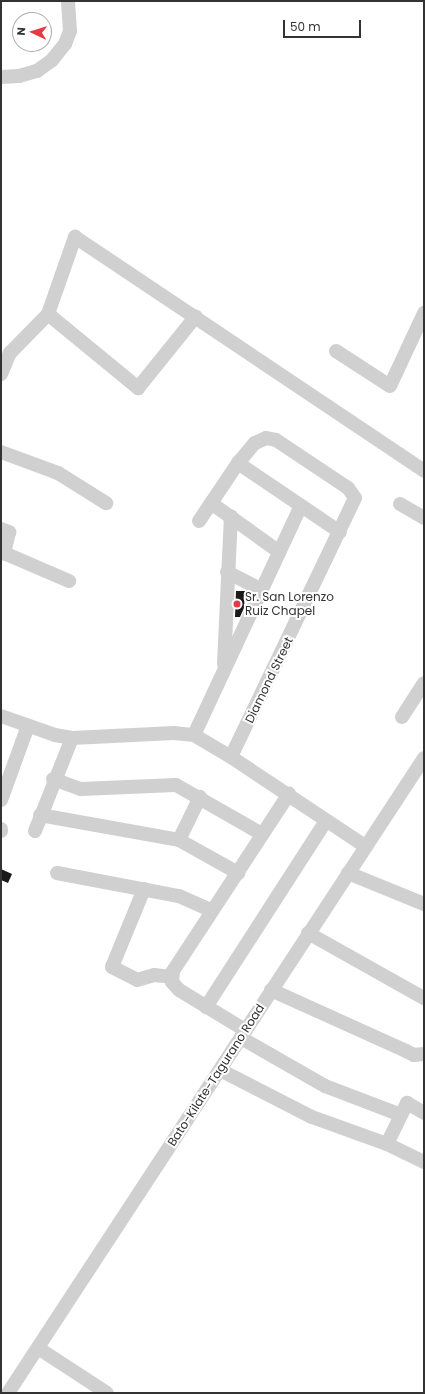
<!DOCTYPE html>
<html>
<head>
<meta charset="utf-8">
<style>
  body { margin:0 }
  #map { position:relative; width:425px; height:1394px; overflow:hidden; background:#fff; font-family:Poppins,sans-serif }
  div>[style] { position:absolute }
  .building>* { inset:0; background:#1a1a1a }
  .minor>* { height:14px; margin:-7px; padding:0 7px; transform-origin:7px; border-radius:7px; background:#d0d0d0 }
  .dots>* { width:11px; height:11px; translate:-50% -50%; box-sizing:border-box; border:2px solid #fff; border-radius:50% }
  span { translate:-50% -50%; white-space:nowrap; text-align:center; line-height:1.15; -webkit-text-stroke:4px #fff; paint-order:stroke }
  .poi-label { font-size:12px; color:#333 }
  .left { translate:0 -50%; text-align:left }
  .street-label { font-size:12px; color:#333 }
  .frame { position:absolute; inset:0; border:2px solid #333; pointer-events:none }
  .north { position:absolute; left:12px; top:12px; width:40px; height:40px; box-sizing:border-box; background:#fff; border:1px solid #adadad; border-radius:50%; rotate:274deg; font-size:11px; font-weight:700; line-height:16px; text-align:center; color:#333 }
  .north::after { content:''; display:block; margin:auto; width:14px; height:18px; background:#e63946; clip-path:polygon(50% 0,100% 100%,50% 72%,0 100%) }
  .scale { position:absolute; left:283px; top:20px; width:78px; height:18px; box-sizing:border-box; border:2px solid #333; border-top:0; padding-left:5px; font-size:12px; line-height:14px; white-space:nowrap; color:#333; -webkit-text-stroke:3px #fff; paint-order:stroke }
</style>
</head>
<body>
<div id="map">
  <div class="building">
    <div style="clip-path:polygon(236px 591px,245px 591px,244px 608px,240px 617px,235px 617px)"></div>
    <div style="clip-path:polygon(1px 869px,12px 874px,8px 883px,1px 880px)"></div>
  </div>
  <div class="minor">
    <div style="left:1px;top:77px;width:18px;rotate:-3deg"></div>
    <div style="left:19px;top:76px;width:19px;rotate:-16deg"></div>
    <div style="left:37px;top:71px;width:19px;rotate:-36deg"></div>
    <div style="left:52px;top:60px;width:21px;rotate:-51deg"></div>
    <div style="left:65px;top:44px;width:14px;rotate:-69deg"></div>
    <div style="left:70px;top:31px;width:30px;rotate:-94deg"></div>
    <div style="left:48px;top:314px;width:117px;rotate:39.4deg"></div>
    <div style="left:138px;top:388px;width:92px;rotate:-51.1deg"></div>
    <div style="left:336px;top:351px;width:64px;rotate:32.9deg"></div>
    <div style="left:390px;top:386px;width:81px;rotate:-65deg"></div>
    <div style="left:1px;top:374px;width:23px;rotate:-67deg"></div>
    <div style="left:10px;top:353px;width:54px;rotate:-45.7deg"></div>
    <div style="left:48px;top:314px;width:82px;rotate:-70.7deg"></div>
    <div style="left:75px;top:237px;width:420px;rotate:33.8deg"></div>
    <div style="left:1px;top:452px;width:61px;rotate:20.2deg"></div>
    <div style="left:58px;top:473px;width:57px;rotate:32deg"></div>
    <div style="left:238px;top:463px;width:123px;rotate:34.1deg"></div>
    <div style="left:211px;top:503px;width:82px;rotate:35.6deg"></div>
    <div style="left:400px;top:504px;width:28px;rotate:30deg"></div>
    <div style="left:199px;top:521px;width:70px;rotate:-56.1deg"></div>
    <div style="left:238px;top:463px;width:26px;rotate:-50deg"></div>
    <div style="left:255px;top:443px;width:12px;rotate:-24deg"></div>
    <div style="left:266px;top:438px;width:10px;rotate:11deg"></div>
    <div style="left:276px;top:440px;width:87px;rotate:33.7deg"></div>
    <div style="left:348px;top:488px;width:12px;rotate:55deg"></div>
    <div style="left:355px;top:498px;width:287px;rotate:115.6deg"></div>
    <div style="left:1px;top:529px;width:9px;rotate:21deg"></div>
    <div style="left:9px;top:532px;width:22px;rotate:103deg"></div>
    <div style="left:4px;top:553px;width:71px;rotate:23.3deg"></div>
    <div style="left:227px;top:572px;width:37px;rotate:27deg"></div>
    <div style="left:224px;top:664px;width:148px;rotate:-87.3deg"></div>
    <div style="left:1px;top:716px;width:57px;rotate:19.4deg"></div>
    <div style="left:55px;top:735px;width:17px;rotate:10deg"></div>
    <div style="left:72px;top:738px;width:102px;rotate:-2.8deg"></div>
    <div style="left:174px;top:733px;width:20px;rotate:6deg"></div>
    <div style="left:194px;top:735px;width:43px;rotate:30.7deg"></div>
    <div style="left:231px;top:757px;width:161px;rotate:33.6deg"></div>
    <div style="left:402px;top:717px;width:40px;rotate:-57.1deg"></div>
    <div style="left:194px;top:735px;width:253px;rotate:-65deg"></div>
    <div style="left:53px;top:779px;width:30px;rotate:20deg"></div>
    <div style="left:81px;top:789px;width:95px;rotate:-2.4deg"></div>
    <div style="left:176px;top:785px;width:99px;rotate:29.7deg"></div>
    <div style="left:1px;top:800px;width:79px;rotate:-70deg"></div>
    <div style="left:40px;top:815px;width:141px;rotate:10.2deg"></div>
    <div style="left:179px;top:840px;width:68px;rotate:29.2deg"></div>
    <div style="left:1px;top:829px;width:2px;rotate:90deg"></div>
    <div style="left:35px;top:831px;width:100px;rotate:-68.3deg"></div>
    <div style="left:179px;top:840px;width:48px;rotate:-64deg"></div>
    <div style="left:57px;top:873px;width:124px;rotate:10.7deg"></div>
    <div style="left:179px;top:896px;width:36px;rotate:24deg"></div>
    <div style="left:348px;top:873px;width:82px;rotate:22.2deg"></div>
    <div style="left:144px;top:889px;width:84px;rotate:112.3deg"></div>
    <div style="left:112px;top:967px;width:28px;rotate:27deg"></div>
    <div style="left:137px;top:980px;width:18px;rotate:-16deg"></div>
    <div style="left:154px;top:975px;width:18px;rotate:6deg"></div>
    <div style="left:308px;top:933px;width:133px;rotate:29.3deg"></div>
    <div style="left:271px;top:990px;width:148px;rotate:24.3deg"></div>
    <div style="left:406px;top:1051px;width:9px;rotate:27deg"></div>
    <div style="left:414px;top:1055px;width:10px;rotate:-6deg"></div>
    <div style="left:206px;top:1007px;width:221px;rotate:-57.2deg"></div>
    <div style="left:245px;top:1030px;width:77px;rotate:-148.8deg"></div>
    <div style="left:179px;top:990px;width:11px;rotate:-131deg"></div>
    <div style="left:172px;top:982px;width:11px;rotate:-85deg"></div>
    <div style="left:173px;top:971px;width:212px;rotate:-56.8deg"></div>
    <div style="left:241px;top:1038px;width:97px;rotate:29.7deg"></div>
    <div style="left:325px;top:1086px;width:81px;rotate:20.9deg"></div>
    <div style="left:220px;top:1070px;width:103px;rotate:27.1deg"></div>
    <div style="left:312px;top:1117px;width:80px;rotate:19.8deg"></div>
    <div style="left:387px;top:1144px;width:41px;rotate:25.9deg"></div>
    <div style="left:387px;top:1144px;width:46px;rotate:-64deg"></div>
    <div style="left:407px;top:1103px;width:20px;rotate:30deg"></div>
    <div style="left:38px;top:1348px;width:82px;rotate:33.1deg"></div>
    <div style="left:8px;top:1393px;width:759px;rotate:-56.77deg"></div>
  </div>
  <div class="dots">
    <div style="left:237px;top:604px;background:#e63946"></div>
  </div>
  <div class="poi-label">
    <span class="left" style="left:245px;top:604px">Sr. San Lorenzo<br>Ruiz Chapel</span>
  </div>
  <div class="street-label">
    <span style="left:269px;top:680px;rotate:-64deg">Diamond Street</span>
    <span style="left:216px;top:1075px;rotate:-57deg">Bato-Kilate-Tagurano Road</span>
  </div>
  <div class="frame"></div>
  <div class="north">N</div>
  <div class="scale">50 m</div>
</div>
</body>
</html>
